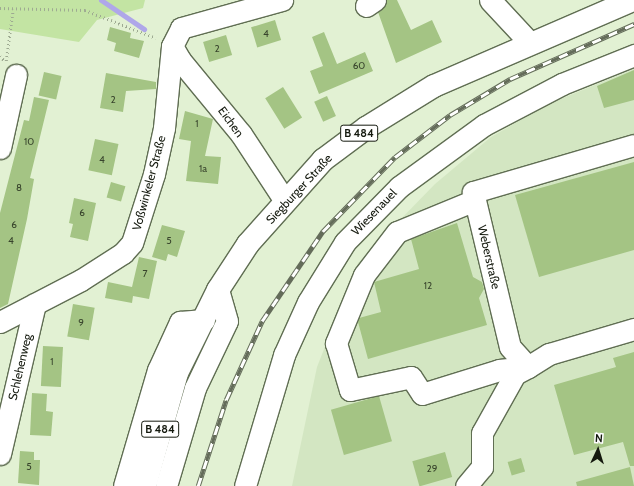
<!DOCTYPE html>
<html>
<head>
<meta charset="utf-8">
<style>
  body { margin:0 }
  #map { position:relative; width:634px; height:486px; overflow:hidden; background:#e2f1d3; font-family:Cabin,sans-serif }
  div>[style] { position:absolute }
  .built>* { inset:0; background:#d3e6c2 }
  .green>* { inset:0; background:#c3e4a3 }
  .stream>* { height:5px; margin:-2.5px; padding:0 2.5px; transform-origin:2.5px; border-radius:2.5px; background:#afa7e9 }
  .building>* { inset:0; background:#a4c484; transform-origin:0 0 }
  .path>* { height:2.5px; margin-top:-1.25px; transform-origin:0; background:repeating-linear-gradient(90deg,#9eaa92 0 1px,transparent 0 4px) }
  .roads { filter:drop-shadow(1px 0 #606e53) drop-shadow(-1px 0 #606e53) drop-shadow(0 1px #606e53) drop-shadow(0 -1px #606e53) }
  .minor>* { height:21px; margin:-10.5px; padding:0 10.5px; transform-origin:10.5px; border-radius:10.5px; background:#fff }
  .major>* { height:22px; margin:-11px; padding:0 11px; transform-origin:11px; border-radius:11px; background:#fff }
  .rail>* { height:4.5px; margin-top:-2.25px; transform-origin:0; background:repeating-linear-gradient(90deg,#fff 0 9px,#646c5a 0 18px); box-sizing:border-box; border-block:1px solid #646c5a }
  span { translate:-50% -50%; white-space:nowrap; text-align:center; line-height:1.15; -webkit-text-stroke:3.5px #fff; paint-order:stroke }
  .number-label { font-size:10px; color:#38442c }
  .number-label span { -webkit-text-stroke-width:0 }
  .shield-label span { padding:1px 3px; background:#fff; border:1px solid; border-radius:3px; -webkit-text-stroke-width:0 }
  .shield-label { font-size:11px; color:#14190e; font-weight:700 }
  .street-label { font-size:12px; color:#14190e }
  .north { position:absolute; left:578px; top:430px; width:40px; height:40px; -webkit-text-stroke:3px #fff; paint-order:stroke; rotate:4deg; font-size:11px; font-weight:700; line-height:16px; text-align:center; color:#14190e }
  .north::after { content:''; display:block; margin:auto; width:14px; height:18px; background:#14190e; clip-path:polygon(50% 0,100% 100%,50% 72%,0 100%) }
</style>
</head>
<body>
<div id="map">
  <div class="built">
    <div style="clip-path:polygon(634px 69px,634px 486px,292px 486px,317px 367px,358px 263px,435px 184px,491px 137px,551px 103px)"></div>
  </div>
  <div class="green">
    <div style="clip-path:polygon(0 0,145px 0,143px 8px,97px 20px,79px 42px,0 29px)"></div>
  </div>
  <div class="stream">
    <div style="left:101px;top:0;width:52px;rotate:34deg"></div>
  </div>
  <div class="building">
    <div style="clip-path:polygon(387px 0,397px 0,411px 30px,432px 20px,442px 42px,396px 63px,378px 12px)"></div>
    <div style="left:275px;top:20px;width:21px;height:25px;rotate:73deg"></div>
    <div style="clip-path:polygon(110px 27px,131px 33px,130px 38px,144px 41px,139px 58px,114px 51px,116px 43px,107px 40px)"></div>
    <div style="clip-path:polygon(324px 32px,337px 64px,365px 52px,373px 71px,319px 94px,310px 71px,323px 66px,312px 37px)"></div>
    <div style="left:226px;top:35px;width:21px;height:24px;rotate:73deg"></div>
    <div style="clip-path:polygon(634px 70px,634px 100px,604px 108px,597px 86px)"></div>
    <div style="left:44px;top:72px;width:18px;height:24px;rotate:13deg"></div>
    <div style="clip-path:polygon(106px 73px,156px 82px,156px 89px,126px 91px,123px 112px,100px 108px)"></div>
    <div style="left:283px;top:87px;width:36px;height:21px;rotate:58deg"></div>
    <div style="left:327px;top:96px;width:22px;height:14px;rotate:66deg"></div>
    <div style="clip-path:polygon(34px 97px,49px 100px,30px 178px,34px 179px,27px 219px,8px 304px,0 308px,0 213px,24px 120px,29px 121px)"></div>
    <div style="clip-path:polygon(185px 111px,213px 119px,205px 156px,221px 157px,218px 184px,186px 181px,191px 141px,179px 139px)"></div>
    <div style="left:95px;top:139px;width:24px;height:32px;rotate:12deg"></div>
    <div style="clip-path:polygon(634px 162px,634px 250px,539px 277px,515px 195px)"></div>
    <div style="left:111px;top:182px;width:15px;height:16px;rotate:16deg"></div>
    <div style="clip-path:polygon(74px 198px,96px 203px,88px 241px,70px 237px,73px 224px,69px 223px)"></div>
    <div style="clip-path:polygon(457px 223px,473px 277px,482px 282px,484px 289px,479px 298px,487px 325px,368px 359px,358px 322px,359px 318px,381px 312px,374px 282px,419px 269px,411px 239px)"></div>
    <div style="clip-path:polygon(162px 225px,185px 231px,177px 257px,168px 254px,166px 261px,152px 257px)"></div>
    <div style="clip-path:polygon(139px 257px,157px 261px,149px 299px,133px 296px,132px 303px,105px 298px,108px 282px,132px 287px)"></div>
    <div style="left:73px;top:304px;width:22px;height:33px;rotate:10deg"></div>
    <div style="left:43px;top:346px;width:20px;height:40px;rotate:3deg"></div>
    <div style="clip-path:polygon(634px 352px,634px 466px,630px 466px,623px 442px,574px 455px,554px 385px,616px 367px,613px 358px)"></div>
    <div style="clip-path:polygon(32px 393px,47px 394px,46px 411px,53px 412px,51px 436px,30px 435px)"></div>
    <div style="left:379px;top:396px;width:47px;height:50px;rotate:74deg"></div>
    <div style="clip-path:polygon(20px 451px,34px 452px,34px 460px,40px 460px,39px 485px,18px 483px)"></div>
    <div style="left:445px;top:452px;width:26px;height:34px;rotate:74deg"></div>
    <div style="left:521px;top:458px;width:14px;height:14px;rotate:73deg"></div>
    <div style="clip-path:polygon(630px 467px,634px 486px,577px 486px,576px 482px)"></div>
  </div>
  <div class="path">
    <div style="left:0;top:8px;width:85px;rotate:1.3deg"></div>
    <div style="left:85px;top:10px;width:76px;rotate:21.5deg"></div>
    <div style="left:0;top:56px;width:7px;rotate:45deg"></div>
    <div style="left:6px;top:61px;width:52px;rotate:-82.3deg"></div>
  </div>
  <div class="roads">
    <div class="minor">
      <div style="left:490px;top:0;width:59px;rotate:47.1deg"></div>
      <div style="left:366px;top:6px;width:11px;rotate:-34deg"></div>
      <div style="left:172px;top:46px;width:16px;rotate:60deg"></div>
      <div style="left:180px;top:60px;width:96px;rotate:50.5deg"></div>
      <div style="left:241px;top:134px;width:80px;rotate:56.7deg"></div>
      <div style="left:634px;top:145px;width:168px;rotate:163.7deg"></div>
      <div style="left:473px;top:192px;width:159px;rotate:76.6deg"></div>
      <div style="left:510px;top:347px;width:27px;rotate:48deg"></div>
      <div style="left:528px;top:367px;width:25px;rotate:-32deg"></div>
      <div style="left:549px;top:354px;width:89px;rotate:-16.4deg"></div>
      <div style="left:0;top:148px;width:75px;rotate:-77.6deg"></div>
      <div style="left:475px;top:200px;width:84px;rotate:157.7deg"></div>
      <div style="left:397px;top:232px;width:54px;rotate:127.5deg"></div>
      <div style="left:364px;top:275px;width:74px;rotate:112.4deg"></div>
      <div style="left:336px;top:343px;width:49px;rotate:73.4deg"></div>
      <div style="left:350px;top:390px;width:62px;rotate:-12deg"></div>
      <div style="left:411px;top:377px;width:20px;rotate:57deg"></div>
      <div style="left:422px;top:394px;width:81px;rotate:-17.3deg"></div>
      <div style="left:499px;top:370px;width:29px;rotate:-6deg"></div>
      <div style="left:0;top:322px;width:91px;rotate:-27.4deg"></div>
      <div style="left:81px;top:280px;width:50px;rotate:-32.7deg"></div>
      <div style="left:123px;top:253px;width:13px;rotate:-48deg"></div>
      <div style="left:132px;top:243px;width:72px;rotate:-72.3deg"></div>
      <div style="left:154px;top:174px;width:47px;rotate:-77.7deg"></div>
      <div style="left:164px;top:128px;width:82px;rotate:-84.4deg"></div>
      <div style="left:172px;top:46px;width:20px;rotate:-63deg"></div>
      <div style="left:181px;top:28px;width:105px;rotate:-15.5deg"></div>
      <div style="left:0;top:454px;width:154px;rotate:-76.9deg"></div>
      <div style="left:124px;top:486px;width:121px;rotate:-73.7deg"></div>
      <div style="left:158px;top:370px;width:53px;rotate:-65.4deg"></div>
      <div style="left:180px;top:322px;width:24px;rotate:-5deg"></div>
      <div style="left:166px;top:486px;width:102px;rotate:-73.5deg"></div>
      <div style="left:195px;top:388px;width:74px;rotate:-64.5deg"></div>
      <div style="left:227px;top:321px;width:32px;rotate:-106deg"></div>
      <div style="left:245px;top:486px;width:137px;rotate:-73.4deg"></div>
      <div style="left:284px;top:355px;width:58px;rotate:-65.6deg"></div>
      <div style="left:308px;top:302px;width:70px;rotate:-58.3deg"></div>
      <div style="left:345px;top:242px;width:77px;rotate:-45.5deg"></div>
      <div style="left:399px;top:187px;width:105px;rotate:-36.1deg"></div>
      <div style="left:484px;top:125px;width:88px;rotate:-27.7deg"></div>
      <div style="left:562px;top:84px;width:78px;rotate:-21.9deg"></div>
      <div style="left:466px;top:486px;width:25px;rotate:-50deg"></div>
      <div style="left:482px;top:467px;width:34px;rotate:-90deg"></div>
      <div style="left:482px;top:433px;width:68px;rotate:-60.8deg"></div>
      <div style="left:515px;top:374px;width:15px;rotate:-28deg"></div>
    </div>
    <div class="major">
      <div style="left:145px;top:486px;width:117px;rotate:-74.2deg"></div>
      <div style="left:177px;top:373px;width:93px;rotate:-63.7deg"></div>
      <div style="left:218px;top:290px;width:55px;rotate:-56.9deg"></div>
      <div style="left:248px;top:244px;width:113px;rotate:-48.2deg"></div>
      <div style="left:323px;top:160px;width:54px;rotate:-36.7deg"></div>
      <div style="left:366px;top:128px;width:80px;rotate:-31.7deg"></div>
      <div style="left:434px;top:86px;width:217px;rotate:-23.4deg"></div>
    </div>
  </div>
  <div class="rail">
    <div style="left:198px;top:486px;width:90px;rotate:-72deg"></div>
    <div style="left:226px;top:400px;width:87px;rotate:-65.5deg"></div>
    <div style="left:262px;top:321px;width:109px;rotate:-55.9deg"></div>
    <div style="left:323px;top:231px;width:103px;rotate:-45.8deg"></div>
    <div style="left:395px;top:157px;width:69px;rotate:-37.4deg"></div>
    <div style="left:450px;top:115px;width:70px;rotate:-31deg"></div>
    <div style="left:510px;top:79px;width:136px;rotate:-23.9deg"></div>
  </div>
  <div class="number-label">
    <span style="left:266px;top:34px">4</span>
    <span style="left:217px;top:49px">2</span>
    <span style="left:359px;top:66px">60</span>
    <span style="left:113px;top:100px">2</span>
    <span style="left:197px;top:124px">1</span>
    <span style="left:29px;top:142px">10</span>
    <span style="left:102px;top:160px">4</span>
    <span style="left:203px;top:169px">1a</span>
    <span style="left:19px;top:188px">8</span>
    <span style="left:82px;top:213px">6</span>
    <span style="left:14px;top:225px">6</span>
    <span style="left:11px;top:241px">4</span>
    <span style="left:169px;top:241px">5</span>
    <span style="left:145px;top:274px">7</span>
    <span style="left:428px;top:286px">12</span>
    <span style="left:81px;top:323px">9</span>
    <span style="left:52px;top:362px">1</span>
    <span style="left:29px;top:467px">5</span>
    <span style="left:432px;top:469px">29</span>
  </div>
  <div class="shield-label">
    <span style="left:359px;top:133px">B 484</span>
    <span style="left:160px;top:429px">B 484</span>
  </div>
  <div class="street-label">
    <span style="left:231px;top:122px;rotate:54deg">Eichen</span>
    <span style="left:149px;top:183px;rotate:-75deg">Voßwinkeler Straße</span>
    <span style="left:299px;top:189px;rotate:-47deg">Siegburger Straße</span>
    <span style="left:374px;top:212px;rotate:-46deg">Wiesenauel</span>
    <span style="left:489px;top:257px;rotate:77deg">Weberstraße</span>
    <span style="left:20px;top:367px;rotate:-77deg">Schlehenweg</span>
  </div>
  <div class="north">N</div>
</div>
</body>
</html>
